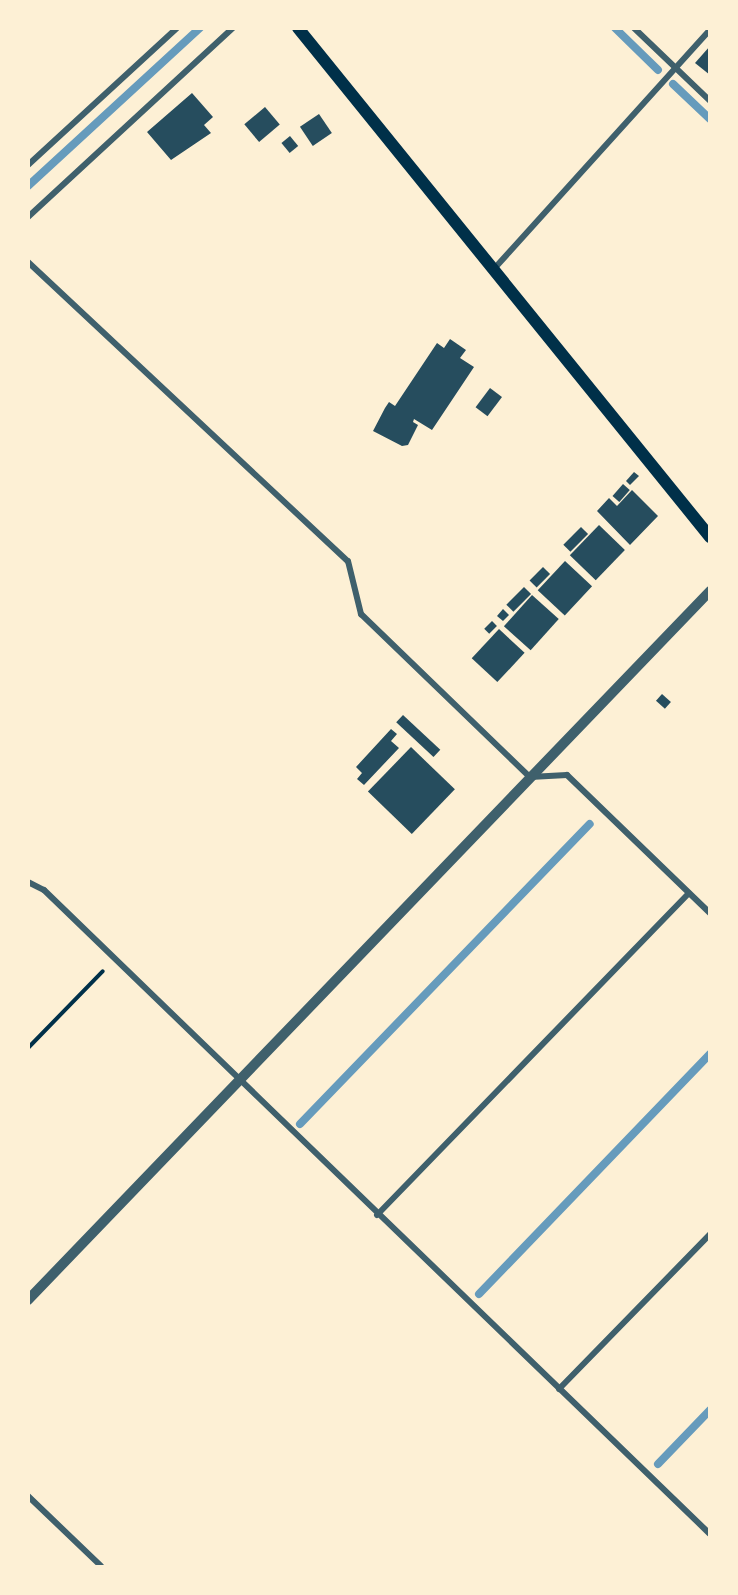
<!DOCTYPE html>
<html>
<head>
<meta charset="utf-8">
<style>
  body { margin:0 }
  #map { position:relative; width:738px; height:1595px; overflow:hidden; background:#fdf0d5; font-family:"Public Sans",sans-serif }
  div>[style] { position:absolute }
  .stream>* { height:8px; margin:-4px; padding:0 4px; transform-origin:4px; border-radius:4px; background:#669bbc }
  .building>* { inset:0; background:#264d5e; transform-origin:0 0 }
  .path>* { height:4px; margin:-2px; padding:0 2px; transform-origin:2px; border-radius:2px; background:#003049 }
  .minor>* { height:6px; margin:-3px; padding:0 3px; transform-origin:3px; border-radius:3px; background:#3f606c }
  .tertiary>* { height:10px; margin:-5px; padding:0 5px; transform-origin:5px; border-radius:5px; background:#3f606c }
  .secondary>* { height:12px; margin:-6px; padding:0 6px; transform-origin:6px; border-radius:6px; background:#003049 }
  span { translate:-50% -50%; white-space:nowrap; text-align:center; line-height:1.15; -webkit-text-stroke:4.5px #fdf0d5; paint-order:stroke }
  .frame { position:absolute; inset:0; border:30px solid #fdf0d5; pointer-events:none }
</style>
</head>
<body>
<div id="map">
  <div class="stream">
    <div style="left:615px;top:28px;width:60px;rotate:44.3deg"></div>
    <div style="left:673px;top:84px;width:51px;rotate:43.4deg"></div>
    <div style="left:28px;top:186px;width:234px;rotate:-42.6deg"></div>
    <div style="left:300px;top:1124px;width:417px;rotate:-46deg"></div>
    <div style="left:479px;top:1294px;width:333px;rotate:-46.1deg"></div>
    <div style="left:658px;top:1464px;width:75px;rotate:-46.1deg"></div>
  </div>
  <div class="building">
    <div style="clip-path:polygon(710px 46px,710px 75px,695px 63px)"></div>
    <div style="clip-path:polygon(192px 93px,213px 117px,204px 125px,211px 133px,171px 160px,147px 132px)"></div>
    <div style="left:265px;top:107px;width:23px;height:27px;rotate:50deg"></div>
    <div style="left:319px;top:114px;width:23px;height:23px;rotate:56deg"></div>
    <div style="left:290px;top:136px;width:13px;height:11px;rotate:51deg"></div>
    <div style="clip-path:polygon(450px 339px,466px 350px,460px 358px,474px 367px,432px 430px,414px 419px,413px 422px,418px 425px,408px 445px,402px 446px,373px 431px,385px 408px,389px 402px,395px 406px,437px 343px,444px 348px)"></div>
    <div style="left:490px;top:388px;width:15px;height:24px;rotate:37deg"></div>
    <div style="clip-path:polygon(634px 472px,639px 476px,630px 485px,626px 481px)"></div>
    <div style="left:623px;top:484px;width:9px;height:16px;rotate:41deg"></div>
    <div style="clip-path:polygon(632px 490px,658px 516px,630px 545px,597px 511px,609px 498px,617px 506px)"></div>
    <div style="left:599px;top:525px;width:36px;height:42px;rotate:44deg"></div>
    <div style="left:581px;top:527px;width:10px;height:25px;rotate:45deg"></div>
    <div style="left:565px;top:561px;width:37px;height:40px;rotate:43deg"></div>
    <div style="left:543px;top:567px;width:10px;height:19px;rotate:45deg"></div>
    <div style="left:524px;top:587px;width:10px;height:25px;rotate:45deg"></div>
    <div style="left:532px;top:595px;width:36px;height:42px;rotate:42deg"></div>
    <div style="clip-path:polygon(503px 609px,509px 615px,503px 621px,497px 616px)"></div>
    <div style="left:492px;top:621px;width:7px;height:11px;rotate:45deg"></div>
    <div style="left:499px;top:629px;width:35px;height:40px;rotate:43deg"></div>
    <div style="left:662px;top:694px;width:12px;height:9px;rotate:42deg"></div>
    <div style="left:403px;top:715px;width:51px;height:10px;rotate:43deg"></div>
    <div style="clip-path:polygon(391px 729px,397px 734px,391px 741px,399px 748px,364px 785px,357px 779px,362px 773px,356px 767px)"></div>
    <div style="left:411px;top:747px;width:61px;height:62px;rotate:44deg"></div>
  </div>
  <div class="path">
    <div style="left:28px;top:1048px;width:107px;rotate:-45.8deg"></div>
  </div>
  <div class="minor">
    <div style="left:634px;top:28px;width:105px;rotate:43.8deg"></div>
    <div style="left:28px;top:165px;width:202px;rotate:-42.6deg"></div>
    <div style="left:28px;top:217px;width:279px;rotate:-42.7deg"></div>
    <div style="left:28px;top:262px;width:438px;rotate:43.1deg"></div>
    <div style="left:348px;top:561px;width:55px;rotate:76.2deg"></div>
    <div style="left:361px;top:614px;width:235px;rotate:44deg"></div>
    <div style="left:530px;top:777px;width:37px;rotate:-3deg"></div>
    <div style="left:567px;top:775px;width:199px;rotate:44deg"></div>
    <div style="left:493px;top:270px;width:324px;rotate:-47.9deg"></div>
    <div style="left:28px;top:882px;width:18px;rotate:27deg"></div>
    <div style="left:44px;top:890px;width:926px;rotate:44.04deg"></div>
    <div style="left:377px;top:1215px;width:448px;rotate:-45.9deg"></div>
    <div style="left:559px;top:1389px;width:216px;rotate:-45.7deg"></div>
    <div style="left:28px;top:1496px;width:101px;rotate:43.8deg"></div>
  </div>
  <div class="tertiary">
    <div style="left:28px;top:1300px;width:984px;rotate:-46.11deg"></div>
  </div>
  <div class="secondary">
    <div style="left:298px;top:28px;width:655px;rotate:51.01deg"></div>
  </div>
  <div class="frame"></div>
</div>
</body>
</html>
